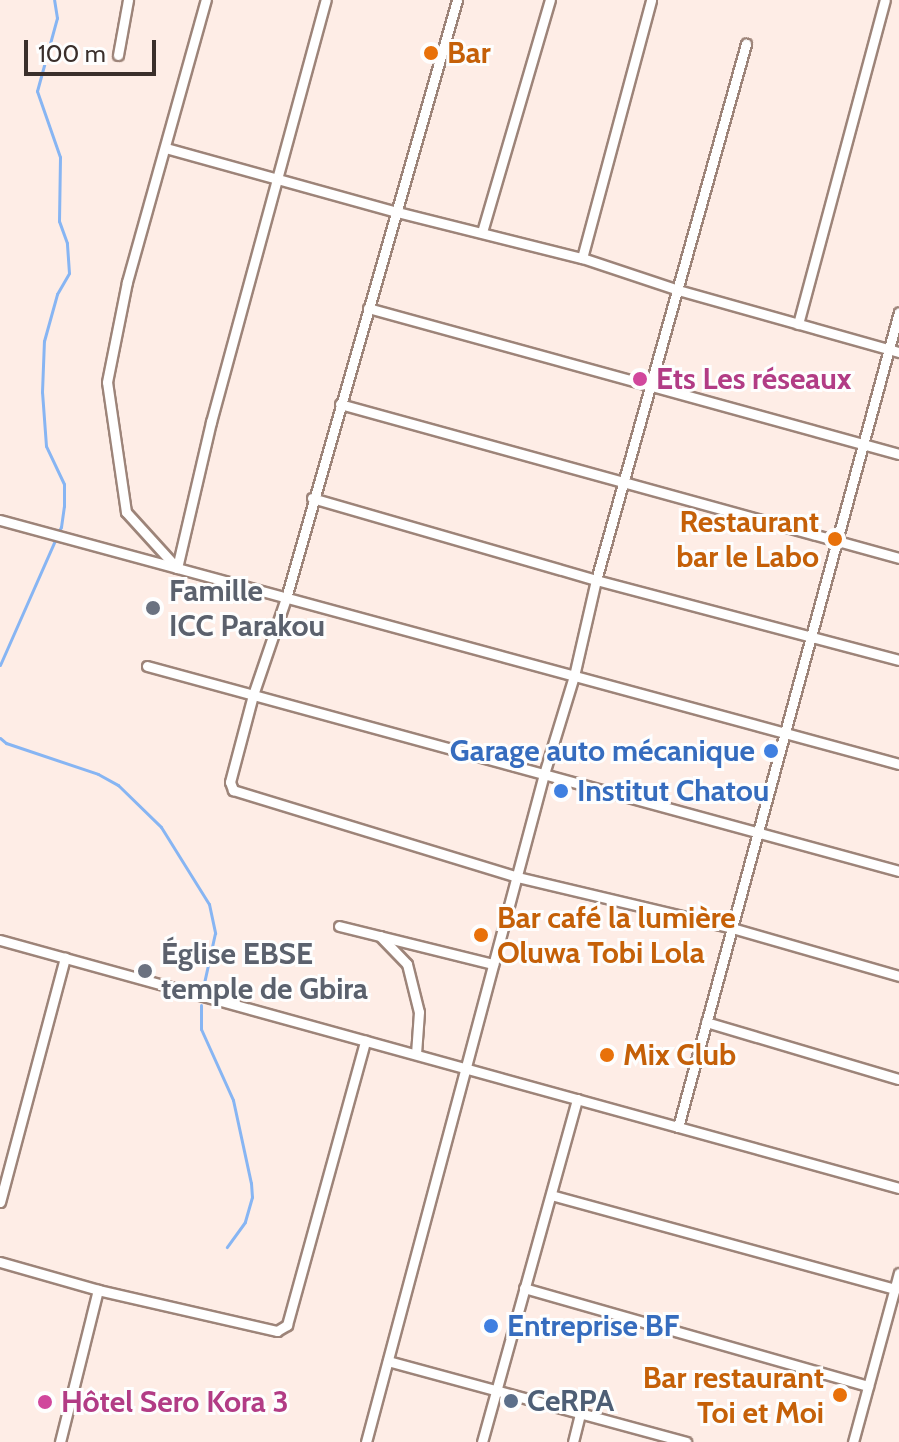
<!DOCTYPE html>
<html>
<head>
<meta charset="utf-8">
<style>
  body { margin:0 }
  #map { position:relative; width:899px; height:1442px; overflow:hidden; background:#feede6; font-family:Cabin,sans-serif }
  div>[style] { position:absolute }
  .stream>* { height:3px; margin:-1.5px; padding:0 1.5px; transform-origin:1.5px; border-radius:1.5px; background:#87b5f3 }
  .roads { filter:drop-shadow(2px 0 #9d8479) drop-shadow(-2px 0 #9d8479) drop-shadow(0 2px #9d8479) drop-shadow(0 -2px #9d8479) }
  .minor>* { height:9px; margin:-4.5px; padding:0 4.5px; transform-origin:4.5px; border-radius:4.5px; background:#fff }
  .dots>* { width:22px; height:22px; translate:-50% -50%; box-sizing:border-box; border:4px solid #fefefe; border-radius:50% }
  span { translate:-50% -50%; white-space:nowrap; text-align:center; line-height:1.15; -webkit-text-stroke:6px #fefefe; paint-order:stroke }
  .food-label { font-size:30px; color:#c56008; font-weight:700 }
  .left { translate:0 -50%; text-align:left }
  .right { translate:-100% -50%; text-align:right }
  .hotel-label { font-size:30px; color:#b23c85; font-weight:700 }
  .worship-label { font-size:30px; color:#5b616d; font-weight:700 }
  .shop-label { font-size:30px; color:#366cbe; font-weight:700 }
  .service-label { font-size:30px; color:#4e5e75; font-weight:700 }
  .scale { position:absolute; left:24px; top:40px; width:132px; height:36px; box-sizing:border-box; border:4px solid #3a2f2b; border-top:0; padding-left:10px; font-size:24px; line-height:28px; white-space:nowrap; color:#3a2f2b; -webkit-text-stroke:6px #fefefe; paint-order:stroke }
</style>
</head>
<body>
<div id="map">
  <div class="stream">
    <div style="left:0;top:665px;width:151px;rotate:-66.2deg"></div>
    <div style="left:61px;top:527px;width:21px;rotate:-82deg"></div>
    <div style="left:64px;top:506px;width:22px;rotate:-90deg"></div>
    <div style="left:64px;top:484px;width:42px;rotate:-115.3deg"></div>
    <div style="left:46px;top:446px;width:54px;rotate:-94.2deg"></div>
    <div style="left:42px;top:392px;width:51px;rotate:-87.8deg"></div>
    <div style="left:44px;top:341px;width:49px;rotate:-74.5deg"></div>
    <div style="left:57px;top:294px;width:24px;rotate:-60deg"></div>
    <div style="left:69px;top:273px;width:30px;rotate:-94deg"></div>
    <div style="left:67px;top:243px;width:23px;rotate:-110deg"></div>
    <div style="left:59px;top:221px;width:64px;rotate:-89.1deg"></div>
    <div style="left:60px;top:157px;width:70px;rotate:-109.2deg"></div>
    <div style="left:37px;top:91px;width:76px;rotate:-74.7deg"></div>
    <div style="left:57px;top:18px;width:18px;rotate:-99deg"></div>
    <div style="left:0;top:738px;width:8px;rotate:40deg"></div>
    <div style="left:6px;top:743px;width:97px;rotate:18.6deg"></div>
    <div style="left:98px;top:774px;width:23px;rotate:29deg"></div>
    <div style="left:118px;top:785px;width:60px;rotate:44.3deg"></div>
    <div style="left:161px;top:827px;width:91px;rotate:58.1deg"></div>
    <div style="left:209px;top:904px;width:30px;rotate:78deg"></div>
    <div style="left:215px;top:933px;width:51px;rotate:102.4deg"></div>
    <div style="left:201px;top:1005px;width:24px;rotate:90deg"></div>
    <div style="left:201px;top:1029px;width:78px;rotate:65.7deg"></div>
    <div style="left:233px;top:1100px;width:85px;rotate:77.8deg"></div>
    <div style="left:251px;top:1183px;width:14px;rotate:86deg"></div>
    <div style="left:252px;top:1197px;width:26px;rotate:106deg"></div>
    <div style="left:245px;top:1222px;width:31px;rotate:126deg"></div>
  </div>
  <div class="roads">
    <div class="minor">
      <div style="left:457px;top:0;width:622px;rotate:105.96deg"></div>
      <div style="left:286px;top:598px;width:102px;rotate:108.8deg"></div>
      <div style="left:253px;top:695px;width:90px;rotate:104.8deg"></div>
      <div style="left:230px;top:782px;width:9px;rotate:69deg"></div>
      <div style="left:233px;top:790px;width:297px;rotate:17deg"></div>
      <div style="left:517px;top:877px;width:221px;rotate:13.3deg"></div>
      <div style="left:732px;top:928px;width:174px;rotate:16deg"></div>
      <div style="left:118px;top:55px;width:56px;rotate:-79.7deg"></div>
      <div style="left:166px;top:148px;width:240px;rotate:15.5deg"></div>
      <div style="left:397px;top:212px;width:191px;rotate:14deg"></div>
      <div style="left:582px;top:258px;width:101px;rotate:18.4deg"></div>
      <div style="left:678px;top:290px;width:230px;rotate:15.7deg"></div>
      <div style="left:482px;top:232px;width:242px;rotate:-73.7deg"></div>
      <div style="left:582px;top:258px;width:267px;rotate:-75deg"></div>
      <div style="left:368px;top:308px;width:551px;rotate:15.37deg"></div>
      <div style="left:798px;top:324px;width:335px;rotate:-75deg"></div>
      <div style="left:340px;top:404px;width:580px;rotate:15.4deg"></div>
      <div style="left:312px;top:498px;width:296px;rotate:16.1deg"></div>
      <div style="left:596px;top:580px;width:313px;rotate:14.8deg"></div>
      <div style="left:0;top:520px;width:932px;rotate:15.18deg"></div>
      <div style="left:177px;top:568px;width:76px;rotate:-132.3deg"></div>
      <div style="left:126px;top:512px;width:131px;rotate:-98.3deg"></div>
      <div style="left:107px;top:382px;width:102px;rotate:-78.7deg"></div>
      <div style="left:127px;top:282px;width:293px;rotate:-74.4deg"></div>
      <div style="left:177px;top:568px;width:150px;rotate:-76.9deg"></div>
      <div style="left:211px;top:422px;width:437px;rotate:-74.8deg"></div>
      <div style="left:147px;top:666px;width:779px;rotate:15.25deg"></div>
      <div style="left:339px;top:926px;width:159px;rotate:13.9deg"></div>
      <div style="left:380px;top:936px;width:39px;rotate:46deg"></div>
      <div style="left:407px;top:964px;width:49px;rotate:76deg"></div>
      <div style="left:419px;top:1012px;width:42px;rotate:94.1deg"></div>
      <div style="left:0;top:940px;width:933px;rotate:15.42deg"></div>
      <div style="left:706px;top:1022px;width:201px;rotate:16.5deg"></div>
      <div style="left:678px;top:1127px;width:844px;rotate:-74.83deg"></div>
      <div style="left:551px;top:1195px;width:357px;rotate:15.3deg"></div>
      <div style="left:0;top:1202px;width:253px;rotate:-75.1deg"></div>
      <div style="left:0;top:1262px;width:102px;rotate:15.9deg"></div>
      <div style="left:98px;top:1290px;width:184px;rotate:12.9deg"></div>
      <div style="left:277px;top:1331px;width:12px;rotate:-31deg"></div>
      <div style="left:287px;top:1325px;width:295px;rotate:-74.6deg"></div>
      <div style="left:524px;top:1288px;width:358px;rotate:15.9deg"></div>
      <div style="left:388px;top:1361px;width:309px;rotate:15.2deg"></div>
      <div style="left:60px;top:1442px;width:157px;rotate:-76deg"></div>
      <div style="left:366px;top:1442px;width:691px;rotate:-75.08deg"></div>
      <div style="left:544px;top:774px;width:102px;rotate:-73deg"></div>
      <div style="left:574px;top:676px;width:98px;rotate:-77.1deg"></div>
      <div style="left:596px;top:580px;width:557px;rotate:-74.37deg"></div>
      <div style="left:482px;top:1442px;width:356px;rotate:-74.5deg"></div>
      <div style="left:573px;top:1442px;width:29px;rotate:-76deg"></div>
      <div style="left:853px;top:1442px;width:175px;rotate:-74.8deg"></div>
    </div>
  </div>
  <div class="dots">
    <div style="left:431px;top:53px;background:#e8710a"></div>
    <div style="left:640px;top:379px;background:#d1479c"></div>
    <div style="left:835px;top:539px;background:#e8710a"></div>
    <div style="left:153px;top:608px;background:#6b7280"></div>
    <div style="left:771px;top:751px;background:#3f7fe0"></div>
    <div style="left:561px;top:791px;background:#3f7fe0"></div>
    <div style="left:481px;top:935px;background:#e8710a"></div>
    <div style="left:145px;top:971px;background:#6b7280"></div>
    <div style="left:607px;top:1055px;background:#e8710a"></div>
    <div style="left:491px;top:1326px;background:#3f7fe0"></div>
    <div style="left:840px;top:1395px;background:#e8710a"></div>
    <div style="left:511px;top:1401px;background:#5c6f8a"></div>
    <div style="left:45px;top:1402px;background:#d1479c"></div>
  </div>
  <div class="food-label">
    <span class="left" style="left:447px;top:53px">Bar</span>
    <span class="right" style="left:819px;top:539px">Restaurant<br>bar le Labo</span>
    <span class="left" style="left:497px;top:935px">Bar café la lumière<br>Oluwa Tobi Lola</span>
    <span class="left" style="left:623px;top:1055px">Mix Club</span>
    <span class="right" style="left:824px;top:1395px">Bar restaurant<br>Toi et Moi</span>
  </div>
  <div class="hotel-label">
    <span class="left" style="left:656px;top:379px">Ets Les réseaux</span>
    <span class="left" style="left:61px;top:1402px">Hôtel Sero Kora 3</span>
  </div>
  <div class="worship-label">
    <span class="left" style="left:169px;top:608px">Famille<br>ICC Parakou</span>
    <span class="left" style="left:161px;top:971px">Église EBSE<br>temple de Gbira</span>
  </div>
  <div class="shop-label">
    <span class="right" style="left:755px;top:751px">Garage auto mécanique</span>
    <span class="left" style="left:577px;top:791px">Institut Chatou</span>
    <span class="left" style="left:507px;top:1326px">Entreprise BF</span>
  </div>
  <div class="service-label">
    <span class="left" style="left:527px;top:1401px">CeRPA</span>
  </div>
  <div class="scale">100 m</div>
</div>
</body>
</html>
